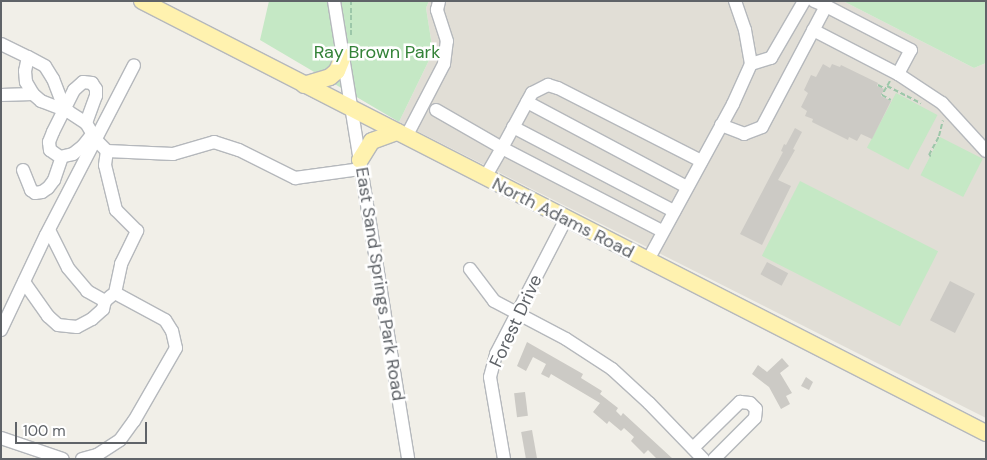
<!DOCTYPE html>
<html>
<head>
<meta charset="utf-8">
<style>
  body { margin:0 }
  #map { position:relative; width:987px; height:460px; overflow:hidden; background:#f1efe8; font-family:"DM Sans",sans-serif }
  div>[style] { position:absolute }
  .education>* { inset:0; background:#e1ded6 }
  .green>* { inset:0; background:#c5e8c5; transform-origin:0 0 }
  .building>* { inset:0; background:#cccac5; transform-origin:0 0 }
  .path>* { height:2px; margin-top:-1px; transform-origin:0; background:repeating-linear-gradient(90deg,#9cc7a9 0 5px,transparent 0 7.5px) }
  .roads { filter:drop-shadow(1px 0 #b5b8bc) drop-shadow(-1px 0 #b5b8bc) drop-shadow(0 1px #b5b8bc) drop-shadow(0 -1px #b5b8bc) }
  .minor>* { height:12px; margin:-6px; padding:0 6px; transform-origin:6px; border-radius:6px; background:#fff }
  .major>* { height:16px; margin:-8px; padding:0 8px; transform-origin:8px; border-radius:8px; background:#fff2af }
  span { translate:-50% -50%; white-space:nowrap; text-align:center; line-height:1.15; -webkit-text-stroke:5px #fff; paint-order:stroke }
  .park-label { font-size:18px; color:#348238 }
  .street-label { font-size:18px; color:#5f6368 }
  .frame { position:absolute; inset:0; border:2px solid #5f6368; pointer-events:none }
  .scale { position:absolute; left:15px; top:422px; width:132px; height:22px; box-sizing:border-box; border:2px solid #5f6368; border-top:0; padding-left:6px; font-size:15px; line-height:18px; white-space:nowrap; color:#5f6368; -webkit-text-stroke:4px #fff; paint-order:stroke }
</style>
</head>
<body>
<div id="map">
  <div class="education">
    <div style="clip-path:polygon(429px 1px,843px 1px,974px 68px,986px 63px,986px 418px,399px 122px,433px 52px,426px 8px)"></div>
  </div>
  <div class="green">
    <div style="clip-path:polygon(269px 1px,429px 1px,426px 8px,433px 52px,399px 122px,260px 40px)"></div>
    <div style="clip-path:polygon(843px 1px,986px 1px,986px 63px,974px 68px)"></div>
    <div style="left:896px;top:93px;width:47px;height:62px;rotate:28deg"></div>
    <div style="left:940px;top:137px;width:48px;height:43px;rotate:27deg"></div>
    <div style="left:800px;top:181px;width:155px;height:84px;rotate:27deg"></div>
  </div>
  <div class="building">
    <div style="clip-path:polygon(823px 64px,830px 68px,832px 64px,840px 67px,841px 65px,878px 83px,877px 86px,884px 89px,881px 96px,891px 101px,872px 139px,861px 134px,857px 141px,849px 137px,848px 140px,812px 122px,813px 119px,805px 116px,807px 111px,801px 107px,808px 93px,804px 90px,811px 75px,816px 77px)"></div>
    <div style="clip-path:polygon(795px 128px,802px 132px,793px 149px,795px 150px,778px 180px,791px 186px,762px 245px,740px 234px,783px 152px,781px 151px,784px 144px,786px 145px)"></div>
    <div style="left:767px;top:262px;width:24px;height:14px;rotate:28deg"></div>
    <div style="left:950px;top:281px;width:28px;height:44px;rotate:27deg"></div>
    <div style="clip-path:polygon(527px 342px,583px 374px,581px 378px,602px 391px,600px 394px,618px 408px,616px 411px,621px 416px,623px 413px,673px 459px,657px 459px,648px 450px,644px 454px,631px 441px,634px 437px,624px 428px,621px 431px,609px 421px,607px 424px,593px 412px,600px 403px,551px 374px,549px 378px,541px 374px,546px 364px,533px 357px,526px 371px,517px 366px)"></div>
    <div style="clip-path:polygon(782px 358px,789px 366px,780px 373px,792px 393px,786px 396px,790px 404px,781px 409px,769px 387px,752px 374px,758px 365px,767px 372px)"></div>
    <div style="clip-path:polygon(806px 377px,813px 382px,809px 390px,801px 386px)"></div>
    <div style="left:525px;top:392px;width:24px;height:11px;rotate:83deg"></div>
    <div style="left:532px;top:430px;width:29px;height:11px;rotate:80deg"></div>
  </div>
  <div class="path">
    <div style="left:351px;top:35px;width:34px;rotate:-90deg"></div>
    <div style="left:890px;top:81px;width:16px;rotate:120deg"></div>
    <div style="left:882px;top:95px;width:10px;rotate:29deg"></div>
    <div style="left:878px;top:85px;width:9px;rotate:27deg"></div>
    <div style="left:887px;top:86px;width:38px;rotate:27deg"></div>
    <div style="left:931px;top:156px;width:2px;rotate:-153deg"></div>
    <div style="left:929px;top:155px;width:21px;rotate:-62deg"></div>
    <div style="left:939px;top:136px;width:16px;rotate:-76deg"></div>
  </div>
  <div class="roads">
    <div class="minor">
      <div style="left:334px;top:1px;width:464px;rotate:80.8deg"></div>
      <div style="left:813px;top:30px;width:96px;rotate:27.4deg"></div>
      <div style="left:898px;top:74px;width:27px;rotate:-62deg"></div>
      <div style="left:911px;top:50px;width:96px;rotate:-152.6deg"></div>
      <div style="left:1px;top:44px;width:30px;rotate:26deg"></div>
      <div style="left:751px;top:64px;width:21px;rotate:-17deg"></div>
      <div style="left:771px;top:58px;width:66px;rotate:-59.9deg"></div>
      <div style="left:898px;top:74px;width:53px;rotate:33.4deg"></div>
      <div style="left:942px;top:103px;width:65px;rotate:47.5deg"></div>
      <div style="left:1px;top:95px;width:32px;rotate:-2deg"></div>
      <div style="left:527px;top:102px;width:181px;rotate:28deg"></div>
      <div style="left:65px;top:110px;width:33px;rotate:-111deg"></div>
      <div style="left:53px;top:79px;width:15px;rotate:-122deg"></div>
      <div style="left:45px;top:66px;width:19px;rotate:-152deg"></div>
      <div style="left:28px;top:57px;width:14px;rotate:102deg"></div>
      <div style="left:25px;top:71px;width:11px;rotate:85deg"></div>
      <div style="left:26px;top:82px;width:14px;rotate:60deg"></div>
      <div style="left:33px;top:94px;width:11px;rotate:41deg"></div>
      <div style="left:41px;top:101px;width:30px;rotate:21deg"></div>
      <div style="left:69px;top:112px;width:20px;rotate:33deg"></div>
      <div style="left:86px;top:123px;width:21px;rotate:59deg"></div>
      <div style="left:97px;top:141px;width:14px;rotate:45deg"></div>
      <div style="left:107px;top:151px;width:66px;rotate:2.6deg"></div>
      <div style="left:173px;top:154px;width:43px;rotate:-16.3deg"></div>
      <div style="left:214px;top:142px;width:26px;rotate:18deg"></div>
      <div style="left:239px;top:150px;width:63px;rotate:26.6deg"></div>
      <div style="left:295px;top:178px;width:67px;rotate:-7.8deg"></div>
      <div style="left:436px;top:110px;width:76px;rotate:29.9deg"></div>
      <div style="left:502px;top:148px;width:34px;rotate:120deg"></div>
      <div style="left:86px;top:123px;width:29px;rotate:-70deg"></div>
      <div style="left:96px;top:96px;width:7px;rotate:-90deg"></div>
      <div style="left:96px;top:89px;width:7px;rotate:-124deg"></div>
      <div style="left:92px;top:83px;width:9px;rotate:-174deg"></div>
      <div style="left:83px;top:82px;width:12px;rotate:138deg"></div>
      <div style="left:74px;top:90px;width:47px;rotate:116.6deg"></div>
      <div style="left:53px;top:132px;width:11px;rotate:112deg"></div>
      <div style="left:49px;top:142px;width:8px;rotate:83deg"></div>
      <div style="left:50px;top:150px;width:12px;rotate:35deg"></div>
      <div style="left:60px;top:157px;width:13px;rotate:-13deg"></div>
      <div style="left:73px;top:154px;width:13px;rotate:-39deg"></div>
      <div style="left:83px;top:146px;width:16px;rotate:-52deg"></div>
      <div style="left:721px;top:125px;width:25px;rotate:21deg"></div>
      <div style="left:744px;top:134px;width:19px;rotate:-21deg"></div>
      <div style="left:762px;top:127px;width:137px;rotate:-62.1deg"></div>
      <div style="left:826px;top:6px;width:13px;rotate:-157deg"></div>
      <div style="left:513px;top:127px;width:182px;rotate:27.6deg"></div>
      <div style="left:406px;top:137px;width:82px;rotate:-62.5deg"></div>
      <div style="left:444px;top:64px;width:23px;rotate:-83deg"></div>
      <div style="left:447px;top:41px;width:33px;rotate:-108deg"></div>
      <div style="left:437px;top:10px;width:9px;rotate:-77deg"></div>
      <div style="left:23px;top:170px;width:22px;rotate:68deg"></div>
      <div style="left:31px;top:190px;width:5px;rotate:37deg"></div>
      <div style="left:35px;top:193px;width:7px;rotate:-8deg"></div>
      <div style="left:42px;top:192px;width:7px;rotate:-34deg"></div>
      <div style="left:48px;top:188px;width:10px;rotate:-53deg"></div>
      <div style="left:54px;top:180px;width:24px;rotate:-71deg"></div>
      <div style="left:49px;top:230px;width:42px;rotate:63.4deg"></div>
      <div style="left:68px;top:268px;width:30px;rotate:50deg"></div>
      <div style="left:87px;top:291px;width:21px;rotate:29deg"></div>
      <div style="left:105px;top:301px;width:8px;rotate:-40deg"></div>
      <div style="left:662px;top:231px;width:180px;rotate:-152.6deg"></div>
      <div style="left:502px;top:148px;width:63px;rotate:-61.4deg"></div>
      <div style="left:532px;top:93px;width:18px;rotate:-27deg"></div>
      <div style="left:548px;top:85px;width:10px;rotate:17deg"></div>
      <div style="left:558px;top:88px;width:161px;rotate:27deg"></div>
      <div style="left:648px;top:260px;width:178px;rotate:-61.4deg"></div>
      <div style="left:733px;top:104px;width:44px;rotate:-65.8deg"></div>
      <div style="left:751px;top:64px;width:35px;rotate:-100deg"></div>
      <div style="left:745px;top:30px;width:31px;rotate:-109deg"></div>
      <div style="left:470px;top:269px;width:40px;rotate:53deg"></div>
      <div style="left:494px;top:301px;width:81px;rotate:27.8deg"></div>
      <div style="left:566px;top:339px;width:55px;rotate:33.1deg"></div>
      <div style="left:612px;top:369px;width:50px;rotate:42.6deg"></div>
      <div style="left:649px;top:403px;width:78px;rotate:46deg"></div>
      <div style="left:24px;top:282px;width:42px;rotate:54.8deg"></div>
      <div style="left:48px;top:316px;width:13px;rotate:42deg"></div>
      <div style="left:58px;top:325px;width:19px;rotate:6deg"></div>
      <div style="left:77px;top:327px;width:17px;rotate:-28deg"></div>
      <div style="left:92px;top:319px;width:15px;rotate:-42deg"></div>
      <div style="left:103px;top:309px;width:8px;rotate:-76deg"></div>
      <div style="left:1px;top:330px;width:105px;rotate:-64.7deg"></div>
      <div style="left:46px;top:235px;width:191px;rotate:-62.6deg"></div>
      <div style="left:1px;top:438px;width:65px;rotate:18.7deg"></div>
      <div style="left:693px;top:448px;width:66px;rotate:-44.4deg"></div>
      <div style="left:740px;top:402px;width:10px;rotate:6deg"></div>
      <div style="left:750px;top:403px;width:8px;rotate:45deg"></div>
      <div style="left:756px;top:409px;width:9px;rotate:96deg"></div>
      <div style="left:755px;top:418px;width:58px;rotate:135deg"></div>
      <div style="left:82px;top:459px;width:16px;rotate:-15deg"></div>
      <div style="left:97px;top:455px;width:27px;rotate:-33deg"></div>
      <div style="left:120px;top:440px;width:24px;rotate:-54deg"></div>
      <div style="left:134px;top:421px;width:84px;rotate:-60.1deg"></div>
      <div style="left:176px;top:348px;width:17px;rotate:-103deg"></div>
      <div style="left:172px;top:331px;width:13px;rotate:-122deg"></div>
      <div style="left:165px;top:320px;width:57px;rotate:-151.6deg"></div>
      <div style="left:115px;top:293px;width:30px;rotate:-78deg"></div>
      <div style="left:121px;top:264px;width:37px;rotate:-64deg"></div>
      <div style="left:137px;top:231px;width:30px;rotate:-135deg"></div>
      <div style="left:116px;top:210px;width:46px;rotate:-103.7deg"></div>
      <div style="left:105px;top:165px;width:14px;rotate:-82deg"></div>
      <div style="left:504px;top:459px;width:83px;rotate:-99.7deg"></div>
      <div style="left:490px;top:377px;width:24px;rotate:-75deg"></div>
      <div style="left:496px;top:354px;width:152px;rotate:-62.6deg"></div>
    </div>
    <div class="major">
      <div style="left:142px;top:1px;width:948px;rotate:27.11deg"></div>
      <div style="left:304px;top:85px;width:27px;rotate:-17deg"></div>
      <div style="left:330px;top:77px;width:9px;rotate:-41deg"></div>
      <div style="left:337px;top:71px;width:16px;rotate:-68deg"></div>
      <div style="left:360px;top:160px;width:22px;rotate:-58deg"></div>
      <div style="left:372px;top:141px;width:27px;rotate:-20deg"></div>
    </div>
  </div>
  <div class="park-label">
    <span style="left:377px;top:52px">Ray Brown Park</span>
  </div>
  <div class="street-label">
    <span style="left:563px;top:218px;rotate:27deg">North Adams Road</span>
    <span style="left:380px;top:284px;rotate:81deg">East Sand Springs Park Road</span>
    <span style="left:516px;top:321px;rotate:-65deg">Forest Drive</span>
  </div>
  <div class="frame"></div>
  <div class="scale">100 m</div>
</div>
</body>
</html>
